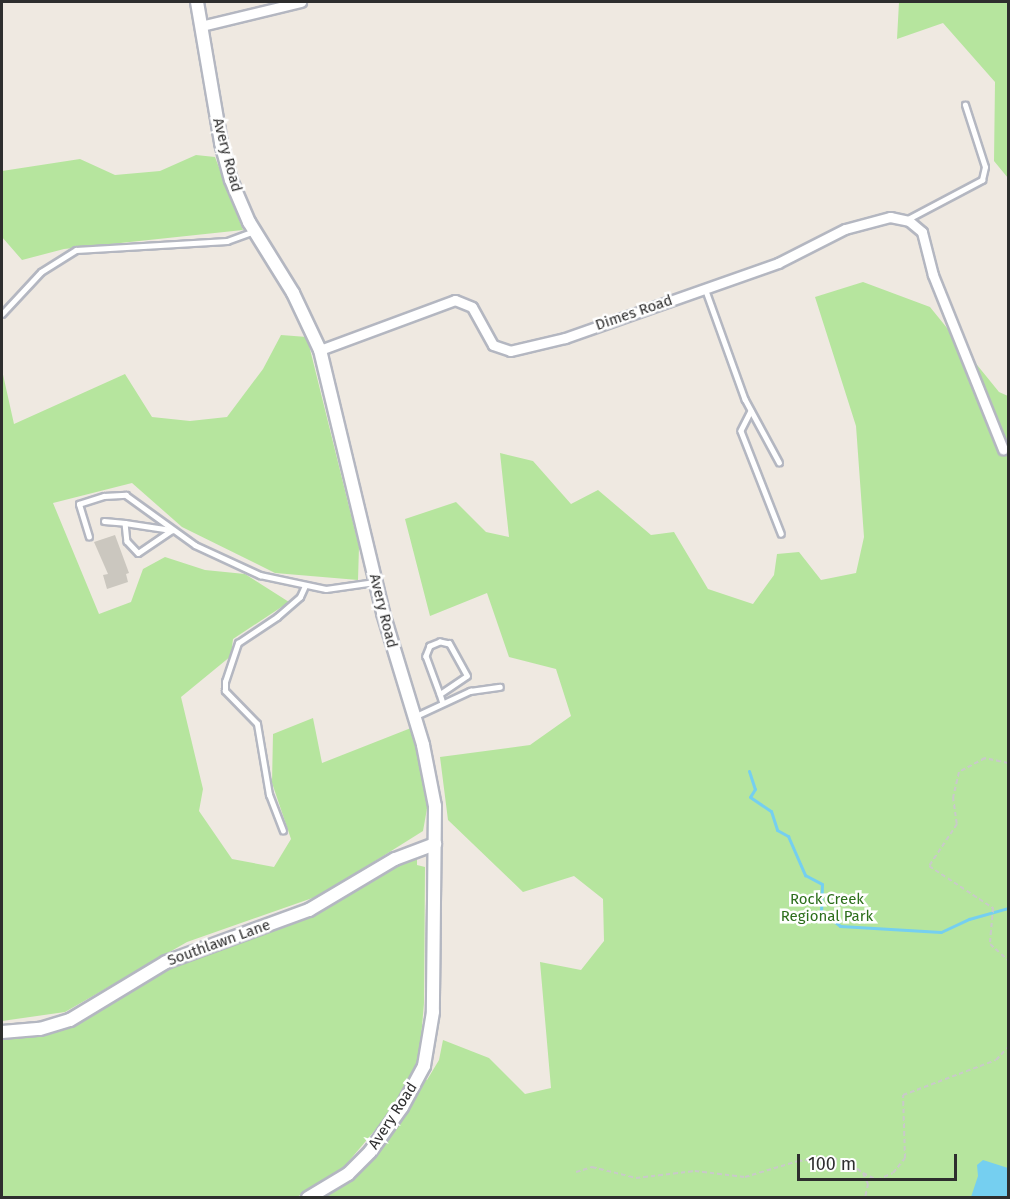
<!DOCTYPE html>
<html>
<head>
<meta charset="utf-8">
<style>
  body { margin:0 }
  #map { position:relative; width:1010px; height:1199px; overflow:hidden; background:#efe9e1; font-family:"Fira Sans",sans-serif }
  div>[style] { position:absolute }
  .green>* { inset:0; background:#b6e59e }
  .water>* { inset:0; background:#75cff0 }
  .stream>* { height:3px; margin:-1.5px; padding:0 1.5px; transform-origin:1.5px; border-radius:1.5px; background:#75cff0 }
  .building>* { inset:0; background:#cbc7bf }
  .path>* { height:2px; margin-top:-1px; transform-origin:0; background:repeating-linear-gradient(90deg,#c9c9c9 0 4.5px,transparent 0 7.5px) }
  .roads { filter:drop-shadow(2px 0 #b4b7c1) drop-shadow(-2px 0 #b4b7c1) drop-shadow(0 2px #b4b7c1) drop-shadow(0 -2px #b4b7c1) }
  .service>* { height:4.5px; margin:-2.25px; padding:0 2.25px; transform-origin:2.25px; border-radius:2.25px; background:#fff }
  .minor>* { height:9px; margin:-4.5px; padding:0 4.5px; transform-origin:4.5px; border-radius:4.5px; background:#fff }
  .tertiary>* { height:12px; margin:-6px; padding:0 6px; transform-origin:6px; border-radius:6px; background:#fff }
  span { translate:-50% -50%; white-space:nowrap; text-align:center; line-height:1.15; -webkit-text-stroke:5px #fff; paint-order:stroke }
  .street-label { font-size:15px; color:#2e2e2e }
  .park-label { font-size:15px; color:#2c6e1b }
  .frame { position:absolute; inset:0; border:3px solid #2e2e2e; pointer-events:none }
  .scale { position:absolute; left:797px; top:1154px; width:160px; height:27px; box-sizing:border-box; border:3px solid #2e2e2e; border-top:0; padding-left:8px; font-size:18px; line-height:21px; white-space:nowrap; color:#2e2e2e; -webkit-text-stroke:4px #fff; paint-order:stroke }
</style>
</head>
<body>
<div id="map">
  <div class="green">
    <div style="clip-path:polygon(899px 2px,1008px 2px,1008px 178px,994px 161px,995px 82px,943px 23px,897px 39px)"></div>
    <div style="clip-path:polygon(196px 155px,215px 157px,243px 230px,64px 249px,22px 260px,2px 237px,2px 171px,80px 159px,115px 175px,160px 171px)"></div>
    <div style="clip-path:polygon(863px 282px,930px 307px,999px 392px,1008px 396px,1008px 1197px,319px 1198px,349px 1178px,422px 1078px,427px 1080px,439px 1060px,443px 1040px,489px 1058px,525px 1094px,551px 1088px,540px 962px,581px 970px,604px 941px,603px 899px,574px 876px,523px 892px,448px 820px,440px 757px,530px 745px,571px 716px,556px 669px,509px 657px,487px 593px,430px 616px,405px 519px,456px 502px,486px 532px,509px 537px,500px 453px,533px 461px,571px 504px,598px 490px,651px 535px,674px 532px,708px 589px,753px 604px,774px 575px,777px 554px,799px 552px,821px 580px,856px 573px,864px 537px,856px 426px,815px 297px)"></div>
    <div style="clip-path:polygon(281px 335px,307px 337px,359px 547px,358px 580px,275px 573px,182px 527px,132px 483px,53px 503px,99px 614px,131px 602px,143px 569px,165px 557px,205px 570px,245px 574px,289px 602px,233px 639px,231px 656px,181px 697px,203px 789px,199px 811px,232px 859px,274px 867px,291px 839px,272px 783px,273px 734px,313px 718px,322px 763px,411px 728px,428px 803px,423px 831px,321px 895px,187px 942px,65px 1012px,2px 1021px,2px 370px,14px 424px,125px 374px,152px 417px,190px 421px,227px 417px,263px 369px)"></div>
    <div style="clip-path:polygon(417px 854px,417px 865px,425px 867px,424px 1003px,420px 1050px,413px 1075px,397px 1104px,344px 1167px,297px 1197px,2px 1197px,2px 1037px,57px 1029px,84px 1019px,174px 963px,244px 937px)"></div>
  </div>
  <div class="water">
    <div style="clip-path:polygon(983px 1160px,1008px 1168px,1008px 1197px,971px 1197px,978px 1176px,977px 1165px)"></div>
  </div>
  <div class="stream">
    <div style="left:749px;top:771px;width:19px;rotate:72deg"></div>
    <div style="left:755px;top:789px;width:9px;rotate:122deg"></div>
    <div style="left:750px;top:797px;width:25px;rotate:34deg"></div>
    <div style="left:771px;top:811px;width:20px;rotate:72deg"></div>
    <div style="left:777px;top:830px;width:13px;rotate:29deg"></div>
    <div style="left:788px;top:836px;width:43px;rotate:66.4deg"></div>
    <div style="left:805px;top:875px;width:19px;rotate:28deg"></div>
    <div style="left:822px;top:884px;width:27px;rotate:92deg"></div>
    <div style="left:821px;top:911px;width:24px;rotate:38deg"></div>
    <div style="left:840px;top:926px;width:101px;rotate:3.4deg"></div>
    <div style="left:941px;top:932px;width:31px;rotate:-25deg"></div>
    <div style="left:969px;top:919px;width:41px;rotate:-15.8deg"></div>
  </div>
  <div class="building">
    <div style="clip-path:polygon(115px 535px,129px 573px,126px 574px,128px 582px,107px 589px,103px 575px,108px 574px,94px 542px)"></div>
  </div>
  <div class="path">
    <div style="left:1008px;top:763px;width:24px;rotate:-168deg"></div>
    <div style="left:985px;top:758px;width:30px;rotate:152deg"></div>
    <div style="left:959px;top:772px;width:26px;rotate:103deg"></div>
    <div style="left:953px;top:797px;width:27px;rotate:82deg"></div>
    <div style="left:957px;top:824px;width:50px;rotate:123.7deg"></div>
    <div style="left:929px;top:866px;width:77px;rotate:33.3deg"></div>
    <div style="left:993px;top:908px;width:36px;rotate:95deg"></div>
    <div style="left:990px;top:944px;width:24px;rotate:42deg"></div>
    <div style="left:576px;top:1172px;width:17px;rotate:-17deg"></div>
    <div style="left:592px;top:1167px;width:45px;rotate:14deg"></div>
    <div style="left:636px;top:1178px;width:59px;rotate:-6.8deg"></div>
    <div style="left:695px;top:1171px;width:50px;rotate:6.8deg"></div>
    <div style="left:745px;top:1177px;width:55px;rotate:-16.8deg"></div>
    <div style="left:798px;top:1161px;width:27px;rotate:-6deg"></div>
    <div style="left:825px;top:1158px;width:20px;rotate:6deg"></div>
    <div style="left:845px;top:1160px;width:22px;rotate:36deg"></div>
    <div style="left:863px;top:1173px;width:12px;rotate:66deg"></div>
    <div style="left:868px;top:1184px;width:14px;rotate:102deg"></div>
    <div style="left:863px;top:1173px;width:16px;rotate:27deg"></div>
    <div style="left:877px;top:1180px;width:17px;rotate:-24deg"></div>
    <div style="left:893px;top:1173px;width:19px;rotate:-51deg"></div>
    <div style="left:905px;top:1158px;width:63px;rotate:-91.8deg"></div>
    <div style="left:903px;top:1095px;width:99px;rotate:-20.6deg"></div>
    <div style="left:996px;top:1060px;width:18px;rotate:-47deg"></div>
  </div>
  <div class="roads">
    <div class="service">
      <div style="left:908px;top:219px;width:84px;rotate:-27.8deg"></div>
      <div style="left:982px;top:180px;width:13px;rotate:-77deg"></div>
      <div style="left:985px;top:167px;width:65px;rotate:-107.9deg"></div>
      <div style="left:705px;top:288px;width:118px;rotate:70.2deg"></div>
      <div style="left:745px;top:399px;width:72px;rotate:61.6deg"></div>
      <div style="left:2px;top:314px;width:57px;rotate:-47.1deg"></div>
      <div style="left:41px;top:272px;width:41px;rotate:-32.2deg"></div>
      <div style="left:76px;top:250px;width:151px;rotate:-3.4deg"></div>
      <div style="left:227px;top:241px;width:29px;rotate:-20deg"></div>
      <div style="left:751px;top:411px;width:22px;rotate:117deg"></div>
      <div style="left:741px;top:431px;width:110px;rotate:68.6deg"></div>
      <div style="left:104px;top:521px;width:21px;rotate:5deg"></div>
      <div style="left:125px;top:523px;width:18px;rotate:84deg"></div>
      <div style="left:127px;top:541px;width:16px;rotate:47deg"></div>
      <div style="left:138px;top:553px;width:41px;rotate:-34.1deg"></div>
      <div style="left:125px;top:523px;width:48px;rotate:8.5deg"></div>
      <div style="left:89px;top:537px;width:34px;rotate:-107deg"></div>
      <div style="left:79px;top:504px;width:26px;rotate:-18deg"></div>
      <div style="left:104px;top:496px;width:22px;rotate:-3deg"></div>
      <div style="left:126px;top:495px;width:85px;rotate:35.9deg"></div>
      <div style="left:195px;top:545px;width:72px;rotate:24.8deg"></div>
      <div style="left:260px;top:575px;width:67px;rotate:12deg"></div>
      <div style="left:326px;top:589px;width:49px;rotate:-8.1deg"></div>
      <div style="left:440px;top:694px;width:32px;rotate:-34deg"></div>
      <div style="left:467px;top:676px;width:37px;rotate:-119deg"></div>
      <div style="left:449px;top:644px;width:9px;rotate:-167deg"></div>
      <div style="left:440px;top:642px;width:11px;rotate:158deg"></div>
      <div style="left:430px;top:646px;width:11px;rotate:112deg"></div>
      <div style="left:426px;top:656px;width:40px;rotate:69.8deg"></div>
      <div style="left:440px;top:694px;width:9px;rotate:72deg"></div>
      <div style="left:416px;top:716px;width:60px;rotate:-24.8deg"></div>
      <div style="left:470px;top:691px;width:30px;rotate:-8deg"></div>
      <div style="left:283px;top:831px;width:39px;rotate:-111deg"></div>
      <div style="left:269px;top:795px;width:72px;rotate:-99.6deg"></div>
      <div style="left:257px;top:724px;width:46px;rotate:-134.1deg"></div>
      <div style="left:225px;top:691px;width:9px;rotate:-90deg"></div>
      <div style="left:225px;top:682px;width:41px;rotate:-71.6deg"></div>
      <div style="left:238px;top:643px;width:47px;rotate:-33.7deg"></div>
      <div style="left:277px;top:617px;width:30px;rotate:-41deg"></div>
      <div style="left:300px;top:597px;width:12px;rotate:-66deg"></div>
    </div>
    <div class="minor">
      <div style="left:201px;top:26px;width:103px;rotate:-13.5deg"></div>
      <div style="left:320px;top:350px;width:144px;rotate:-20.3deg"></div>
      <div style="left:455px;top:300px;width:18px;rotate:22deg"></div>
      <div style="left:472px;top:307px;width:43px;rotate:61.1deg"></div>
      <div style="left:493px;top:345px;width:18px;rotate:19deg"></div>
      <div style="left:510px;top:351px;width:57px;rotate:-13.3deg"></div>
      <div style="left:565px;top:338px;width:226px;rotate:-19.4deg"></div>
      <div style="left:778px;top:263px;width:75px;rotate:-26.9deg"></div>
      <div style="left:845px;top:229px;width:47px;rotate:-14.9deg"></div>
      <div style="left:890px;top:217px;width:19px;rotate:12deg"></div>
      <div style="left:909px;top:221px;width:17px;rotate:40deg"></div>
      <div style="left:922px;top:232px;width:44px;rotate:75.7deg"></div>
      <div style="left:933px;top:275px;width:188px;rotate:68.1deg"></div>
    </div>
    <div class="tertiary">
      <div style="left:197px;top:2px;width:143px;rotate:80.3deg"></div>
      <div style="left:221px;top:143px;width:38px;rotate:75deg"></div>
      <div style="left:231px;top:180px;width:46px;rotate:66.8deg"></div>
      <div style="left:249px;top:222px;width:84px;rotate:58.2deg"></div>
      <div style="left:293px;top:293px;width:63px;rotate:64.7deg"></div>
      <div style="left:320px;top:350px;width:270px;rotate:76.5deg"></div>
      <div style="left:383px;top:613px;width:138px;rotate:73.1deg"></div>
      <div style="left:423px;top:745px;width:62px;rotate:78.9deg"></div>
      <div style="left:435px;top:806px;width:206px;rotate:90.6deg"></div>
      <div style="left:433px;top:1012px;width:55px;rotate:99.5deg"></div>
      <div style="left:424px;top:1066px;width:47px;rotate:118.2deg"></div>
      <div style="left:402px;top:1107px;width:55px;rotate:125.4deg"></div>
      <div style="left:370px;top:1152px;width:31px;rotate:135deg"></div>
      <div style="left:348px;top:1174px;width:47px;rotate:149deg"></div>
      <div style="left:2px;top:1032px;width:38px;rotate:-5deg"></div>
      <div style="left:40px;top:1029px;width:31px;rotate:-17deg"></div>
      <div style="left:70px;top:1020px;width:112px;rotate:-31.1deg"></div>
      <div style="left:166px;top:962px;width:152px;rotate:-20deg"></div>
      <div style="left:309px;top:910px;width:100px;rotate:-30.7deg"></div>
      <div style="left:395px;top:859px;width:43px;rotate:-20.6deg"></div>
    </div>
  </div>
  <div class="street-label">
    <span style="left:227px;top:155px;rotate:75deg">Avery Road</span>
    <span style="left:634px;top:313px;rotate:-19deg">Dimes Road</span>
    <span style="left:383px;top:611px;rotate:76deg">Avery Road</span>
    <span style="left:219px;top:943px;rotate:-20deg">Southlawn Lane</span>
    <span style="left:393px;top:1116px;rotate:-57deg">Avery Road</span>
  </div>
  <div class="park-label">
    <span style="left:827px;top:908px">Rock Creek<br>Regional Park</span>
  </div>
  <div class="frame"></div>
  <div class="scale">100 m</div>
</div>
</body>
</html>
